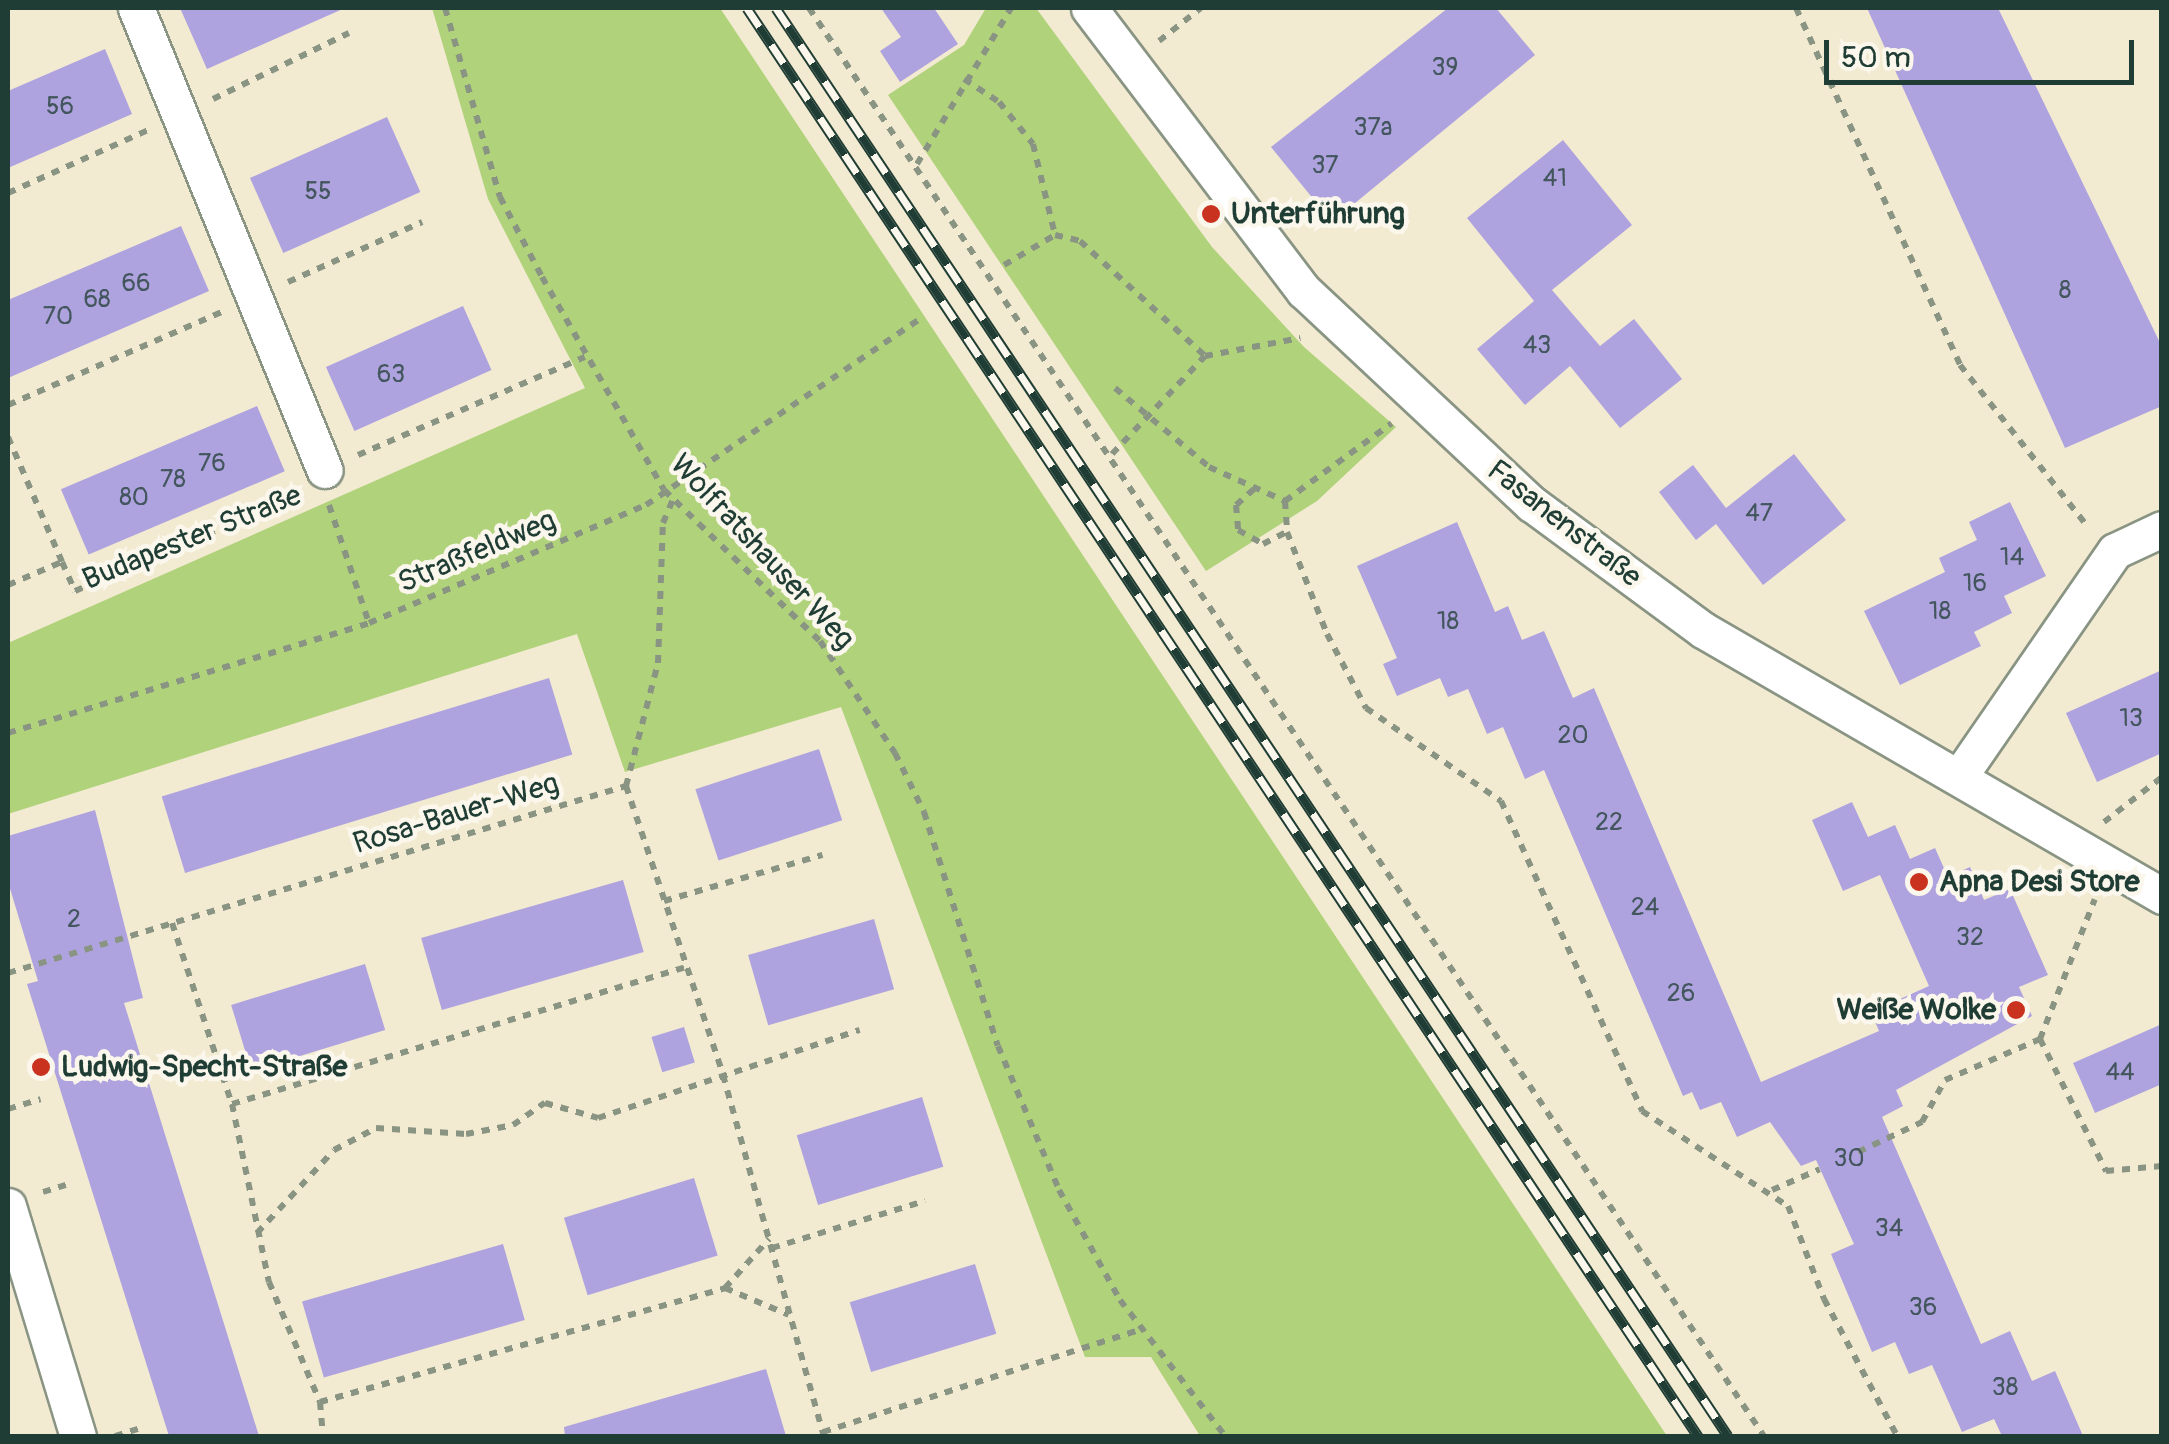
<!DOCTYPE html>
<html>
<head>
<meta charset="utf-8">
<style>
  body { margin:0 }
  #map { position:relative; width:2169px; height:1444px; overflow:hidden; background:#f3ead2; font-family:Pangolin,sans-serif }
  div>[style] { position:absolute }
  .green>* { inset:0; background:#b0d27a }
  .building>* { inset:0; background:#aea3de; transform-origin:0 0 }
  .path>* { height:6px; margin-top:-3px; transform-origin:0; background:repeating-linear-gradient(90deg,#899483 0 8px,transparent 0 16px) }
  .roads { filter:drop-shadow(2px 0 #899483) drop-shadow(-2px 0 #899483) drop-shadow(0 2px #899483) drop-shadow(0 -2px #899483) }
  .street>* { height:35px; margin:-17.5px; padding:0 17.5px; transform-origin:17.5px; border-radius:17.5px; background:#fff }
  .rail>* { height:11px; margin-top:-5.5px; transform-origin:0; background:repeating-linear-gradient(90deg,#fbf7ec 0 22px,#1f3d34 0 44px); box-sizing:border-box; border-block:2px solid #1f3d34 }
  .dots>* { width:28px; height:28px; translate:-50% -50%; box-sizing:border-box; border:5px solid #fbf7ec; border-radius:50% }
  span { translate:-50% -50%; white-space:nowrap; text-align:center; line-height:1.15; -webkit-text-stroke:9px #fbf7ec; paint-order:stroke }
  .number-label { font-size:25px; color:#43565e }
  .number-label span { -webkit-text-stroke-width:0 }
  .poi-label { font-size:30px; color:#1f3d34; font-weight:700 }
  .left { translate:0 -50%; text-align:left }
  .right { translate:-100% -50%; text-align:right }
  .street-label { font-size:30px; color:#1f3d34 }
  .frame { position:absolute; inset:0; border:10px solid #1f3d34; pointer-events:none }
  .scale { position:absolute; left:1824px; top:40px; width:310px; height:45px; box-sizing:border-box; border:5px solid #1f3d34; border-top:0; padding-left:12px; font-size:30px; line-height:35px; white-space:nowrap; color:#1f3d34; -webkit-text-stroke:8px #fbf7ec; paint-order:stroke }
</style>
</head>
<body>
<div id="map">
  <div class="green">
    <div style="clip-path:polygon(432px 8px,720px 8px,1667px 1436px,1200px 1436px,1151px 1357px,1085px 1357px,841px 707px,625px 772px,577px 634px,8px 814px,8px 643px,585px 388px,488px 199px)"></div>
    <div style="clip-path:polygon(986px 8px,1036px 8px,1212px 247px,1304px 347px,1396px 427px,1317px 501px,1206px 571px,888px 95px,964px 45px)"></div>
  </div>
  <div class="building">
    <div style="clip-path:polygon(180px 8px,345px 8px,207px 69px)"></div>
    <div style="clip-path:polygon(881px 8px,934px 8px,958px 44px,900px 82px,880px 51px,901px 37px)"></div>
    <div style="clip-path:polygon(1448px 8px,1496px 8px,1535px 55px,1332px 222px,1271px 147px)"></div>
    <div style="clip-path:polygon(1867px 8px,1998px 8px,2162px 347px,2162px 406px,2065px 448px)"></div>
    <div style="clip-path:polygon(105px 49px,132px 114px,8px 168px,8px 91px)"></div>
    <div style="left:387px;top:117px;width:82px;height:150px;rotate:66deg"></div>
    <div style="clip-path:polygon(1563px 140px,1632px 225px,1552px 290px,1600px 346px,1634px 319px,1682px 379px,1620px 428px,1570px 366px,1525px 405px,1477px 349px,1534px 301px,1467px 218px)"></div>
    <div style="clip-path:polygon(181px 226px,209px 291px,8px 378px,8px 300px)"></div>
    <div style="left:463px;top:306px;width:70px;height:150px;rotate:66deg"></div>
    <div style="left:257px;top:406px;width:71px;height:213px;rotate:67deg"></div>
    <div style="clip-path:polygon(1794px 454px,1846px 520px,1763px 585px,1716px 524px,1696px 540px,1659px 492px,1693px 465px,1726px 508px)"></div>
    <div style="clip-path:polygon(2010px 502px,2046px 576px,2004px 596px,2012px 613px,1974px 632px,1981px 646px,1900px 685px,1864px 611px,1945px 572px,1939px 558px,1977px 540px,1969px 522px)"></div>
    <div style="clip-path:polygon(1457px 522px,1495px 612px,1508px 606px,1522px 640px,1544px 631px,1573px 698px,1594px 688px,1761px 1082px,1879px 1031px,1871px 1012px,1929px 986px,1880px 875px,1843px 891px,1812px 820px,1852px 802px,1868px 837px,1895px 825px,1910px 859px,1935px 848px,1948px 877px,1970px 867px,1984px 900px,2010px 889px,2048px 975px,2019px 987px,2032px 1016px,1896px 1090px,1903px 1106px,1882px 1117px,1981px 1344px,2010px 1331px,2032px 1381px,2055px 1371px,2083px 1436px,2002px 1436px,1994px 1419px,1962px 1432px,1932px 1365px,1909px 1374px,1895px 1342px,1872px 1352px,1831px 1254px,1854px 1244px,1816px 1160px,1801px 1166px,1770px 1122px,1737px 1137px,1721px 1102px,1700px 1110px,1692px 1092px,1683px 1096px,1544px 770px,1525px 779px,1503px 727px,1487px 734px,1468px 689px,1448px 697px,1440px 678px,1397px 696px,1383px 664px,1397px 658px,1357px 566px)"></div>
    <div style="clip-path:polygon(2162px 670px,2162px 753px,2097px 782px,2066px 713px)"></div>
    <div style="left:549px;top:678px;width:80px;height:405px;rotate:73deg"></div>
    <div style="left:819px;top:749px;width:75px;height:130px;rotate:72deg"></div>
    <div style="clip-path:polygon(95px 810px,143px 998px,124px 1003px,259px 1436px,169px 1436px,27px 984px,38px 981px,8px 882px,8px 836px)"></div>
    <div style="left:623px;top:880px;width:75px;height:210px;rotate:74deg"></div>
    <div style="left:874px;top:919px;width:73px;height:131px;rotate:74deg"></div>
    <div style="left:365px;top:964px;width:69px;height:140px;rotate:73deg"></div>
    <div style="clip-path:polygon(2162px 1024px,2162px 1084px,2095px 1113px,2073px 1063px)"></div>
    <div style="left:684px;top:1027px;width:37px;height:34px;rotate:73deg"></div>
    <div style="left:922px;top:1097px;width:73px;height:131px;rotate:73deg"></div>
    <div style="left:694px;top:1178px;width:81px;height:136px;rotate:73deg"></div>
    <div style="left:503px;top:1244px;width:79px;height:209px;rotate:74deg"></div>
    <div style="left:975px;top:1264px;width:73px;height:131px;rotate:73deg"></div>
    <div style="clip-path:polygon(766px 1369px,786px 1436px,565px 1436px,564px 1427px)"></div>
  </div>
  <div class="path">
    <div style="left:445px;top:8px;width:197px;rotate:73.8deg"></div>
    <div style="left:500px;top:197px;width:90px;rotate:62.3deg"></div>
    <div style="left:542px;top:277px;width:245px;rotate:60.2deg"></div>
    <div style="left:664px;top:490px;width:217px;rotate:44.1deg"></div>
    <div style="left:820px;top:641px;width:135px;rotate:56.2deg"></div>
    <div style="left:895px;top:753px;width:66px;rotate:63.8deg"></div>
    <div style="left:924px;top:812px;width:245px;rotate:72.5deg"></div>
    <div style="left:998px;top:1046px;width:156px;rotate:67deg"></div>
    <div style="left:1059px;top:1190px;width:126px;rotate:61deg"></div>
    <div style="left:1120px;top:1300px;width:172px;rotate:52.3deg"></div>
    <div style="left:809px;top:8px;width:1718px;rotate:56.23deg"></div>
    <div style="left:1796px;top:8px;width:393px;rotate:65.3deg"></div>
    <div style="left:1960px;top:365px;width:206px;rotate:51.7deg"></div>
    <div style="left:1159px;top:41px;width:53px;rotate:-38.2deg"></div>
    <div style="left:964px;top:79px;width:42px;rotate:33.3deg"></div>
    <div style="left:999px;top:102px;width:54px;rotate:51deg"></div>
    <div style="left:1033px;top:144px;width:94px;rotate:76.4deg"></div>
    <div style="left:213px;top:99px;width:151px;rotate:-25.9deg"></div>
    <div style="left:917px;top:164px;width:182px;rotate:-58.9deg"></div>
    <div style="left:8px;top:193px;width:154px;rotate:-24.2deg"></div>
    <div style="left:1004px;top:265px;width:59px;rotate:-30.5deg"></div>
    <div style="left:1055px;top:235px;width:26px;rotate:13deg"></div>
    <div style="left:1080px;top:241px;width:170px;rotate:42.6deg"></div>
    <div style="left:1205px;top:356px;width:97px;rotate:-10.7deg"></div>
    <div style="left:288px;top:282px;width:147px;rotate:-24.1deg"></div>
    <div style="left:1115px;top:388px;width:123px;rotate:40deg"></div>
    <div style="left:1209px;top:467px;width:83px;rotate:24.1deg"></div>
    <div style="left:1285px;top:501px;width:132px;rotate:-36.1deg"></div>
    <div style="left:8px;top:405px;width:233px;rotate:-23.5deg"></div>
    <div style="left:8px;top:437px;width:136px;rotate:66.6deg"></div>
    <div style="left:1112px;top:454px;width:135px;rotate:-46.5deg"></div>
    <div style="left:358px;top:455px;width:247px;rotate:-23.4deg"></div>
    <div style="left:1254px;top:489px;width:24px;rotate:138deg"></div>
    <div style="left:1236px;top:505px;width:25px;rotate:85deg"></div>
    <div style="left:1238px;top:530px;width:29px;rotate:29deg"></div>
    <div style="left:1263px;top:544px;width:27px;rotate:-27deg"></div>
    <div style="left:1285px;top:501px;width:31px;rotate:86deg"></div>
    <div style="left:1287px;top:532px;width:110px;rotate:68.6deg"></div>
    <div style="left:1327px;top:634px;width:84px;rotate:62.2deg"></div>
    <div style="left:1366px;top:708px;width:164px;rotate:34.6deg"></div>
    <div style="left:1501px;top:801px;width:341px;rotate:65.5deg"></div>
    <div style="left:1642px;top:1111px;width:174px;rotate:33.1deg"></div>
    <div style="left:1788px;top:1206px;width:100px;rotate:68.8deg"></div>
    <div style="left:1824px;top:1299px;width:155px;rotate:61.9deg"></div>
    <div style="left:329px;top:505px;width:125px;rotate:71.3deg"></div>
    <div style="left:8px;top:585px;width:59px;rotate:-23.1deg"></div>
    <div style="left:62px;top:562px;width:32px;rotate:66deg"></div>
    <div style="left:75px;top:591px;width:243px;rotate:-23.3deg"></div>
    <div style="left:8px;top:733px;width:377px;rotate:-16.9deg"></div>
    <div style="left:369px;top:623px;width:301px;rotate:-23.1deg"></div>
    <div style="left:646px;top:505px;width:331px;rotate:-34.2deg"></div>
    <div style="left:626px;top:786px;width:127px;rotate:-75.4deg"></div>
    <div style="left:658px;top:663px;width:140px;rotate:-88deg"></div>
    <div style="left:663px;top:523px;width:25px;rotate:-67deg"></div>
    <div style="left:2104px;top:822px;width:73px;rotate:-37.8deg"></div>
    <div style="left:664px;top:901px;width:165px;rotate:-16.2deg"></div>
    <div style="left:172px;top:923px;width:191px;rotate:71.7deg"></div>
    <div style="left:232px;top:1104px;width:473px;rotate:-16.8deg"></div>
    <div style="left:8px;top:973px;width:646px;rotate:-16.84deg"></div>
    <div style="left:626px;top:786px;width:305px;rotate:71.4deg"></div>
    <div style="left:723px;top:1075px;width:375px;rotate:74.4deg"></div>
    <div style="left:2040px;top:1039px;width:148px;rotate:63.4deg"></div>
    <div style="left:2106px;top:1171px;width:56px;rotate:-5.1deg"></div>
    <div style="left:232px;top:1104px;width:182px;rotate:78.3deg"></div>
    <div style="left:269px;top:1282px;width:130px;rotate:67deg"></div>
    <div style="left:320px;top:1402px;width:34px;rotate:85deg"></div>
    <div style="left:8px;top:1109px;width:34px;rotate:-17deg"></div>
    <div style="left:1858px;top:1152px;width:71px;rotate:-25.1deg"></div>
    <div style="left:1922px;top:1122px;width:48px;rotate:-61.3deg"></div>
    <div style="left:1945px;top:1080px;width:103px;rotate:-23.3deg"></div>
    <div style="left:2040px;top:1039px;width:150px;rotate:-68.6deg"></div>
    <div style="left:1772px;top:1190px;width:52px;rotate:-23.6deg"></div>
    <div style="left:43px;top:1192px;width:24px;rotate:-17deg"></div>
    <div style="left:257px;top:1233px;width:113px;rotate:-47.1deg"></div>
    <div style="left:334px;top:1150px;width:47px;rotate:-27.6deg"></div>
    <div style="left:376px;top:1128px;width:90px;rotate:3.8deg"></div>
    <div style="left:466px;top:1134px;width:48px;rotate:-10.8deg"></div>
    <div style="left:513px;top:1125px;width:39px;rotate:-35deg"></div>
    <div style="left:545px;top:1103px;width:55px;rotate:15.8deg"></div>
    <div style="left:598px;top:1118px;width:276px;rotate:-18.6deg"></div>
    <div style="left:772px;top:1248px;width:160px;rotate:-17.1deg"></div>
    <div style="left:725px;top:1288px;width:66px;rotate:-48.1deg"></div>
    <div style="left:320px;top:1402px;width:421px;rotate:-15.7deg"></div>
    <div style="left:725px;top:1288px;width:69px;rotate:22.9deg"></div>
    <div style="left:823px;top:1432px;width:335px;rotate:-17.9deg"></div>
    <div style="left:115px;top:1436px;width:24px;rotate:-17deg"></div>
  </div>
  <div class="roads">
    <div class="street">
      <div style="left:136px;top:8px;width:499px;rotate:67.8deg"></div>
      <div style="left:1089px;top:8px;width:355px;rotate:52.8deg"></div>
      <div style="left:1304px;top:291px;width:312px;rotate:43.1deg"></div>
      <div style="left:1532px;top:504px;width:212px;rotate:36.4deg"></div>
      <div style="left:1703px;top:630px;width:531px;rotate:30.09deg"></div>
      <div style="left:1961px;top:774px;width:271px;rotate:-55.4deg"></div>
      <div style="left:2115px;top:551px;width:52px;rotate:-25.1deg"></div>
      <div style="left:8px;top:1206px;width:240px;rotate:73.1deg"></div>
    </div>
  </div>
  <div class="rail">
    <div style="left:747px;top:8px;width:1716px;rotate:56.34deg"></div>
    <div style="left:776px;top:8px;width:1716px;rotate:56.31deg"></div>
  </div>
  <div class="dots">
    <div style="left:1211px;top:214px;background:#c8321e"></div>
    <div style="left:1919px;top:882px;background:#c8321e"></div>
    <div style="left:2016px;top:1010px;background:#c8321e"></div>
    <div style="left:41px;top:1067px;background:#c8321e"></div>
  </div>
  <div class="number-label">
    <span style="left:1445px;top:68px">39</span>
    <span style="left:60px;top:107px">56</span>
    <span style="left:1373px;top:128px">37a</span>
    <span style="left:1325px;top:166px">37</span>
    <span style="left:1555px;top:179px">41</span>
    <span style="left:318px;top:192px">55</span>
    <span style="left:136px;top:284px">66</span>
    <span style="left:2065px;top:291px">8</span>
    <span style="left:97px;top:300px">68</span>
    <span style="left:58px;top:317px">70</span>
    <span style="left:1537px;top:346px">43</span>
    <span style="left:391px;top:375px">63</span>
    <span style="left:212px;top:464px">76</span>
    <span style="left:173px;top:480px">78</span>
    <span style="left:134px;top:498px">80</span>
    <span style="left:1759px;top:514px">47</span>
    <span style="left:2012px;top:558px">14</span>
    <span style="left:1975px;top:584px">16</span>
    <span style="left:1940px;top:612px">18</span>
    <span style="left:1448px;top:622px">18</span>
    <span style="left:2131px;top:719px">13</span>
    <span style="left:1573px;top:736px">20</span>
    <span style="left:1609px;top:823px">22</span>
    <span style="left:1645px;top:908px">24</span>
    <span style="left:74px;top:920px">2</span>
    <span style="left:1970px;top:938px">32</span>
    <span style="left:1681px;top:994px">26</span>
    <span style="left:2120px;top:1073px">44</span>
    <span style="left:1849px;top:1159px">30</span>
    <span style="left:1889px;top:1229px">34</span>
    <span style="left:1923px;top:1308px">36</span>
    <span style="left:2005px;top:1388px">38</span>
  </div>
  <div class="poi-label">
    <span class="left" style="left:1231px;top:214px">Unterführung</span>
    <span class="left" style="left:1939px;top:882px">Apna Desi Store</span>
    <span class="right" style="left:1996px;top:1010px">Weiße Wolke</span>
    <span class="left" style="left:61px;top:1067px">Ludwig-Specht-Straße</span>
  </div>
  <div class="street-label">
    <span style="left:1564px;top:524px;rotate:38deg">Fasanenstraße</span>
    <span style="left:192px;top:538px;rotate:-22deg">Budapester Straße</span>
    <span style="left:477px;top:552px;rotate:-23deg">Straßfeldweg</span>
    <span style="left:762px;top:552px;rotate:47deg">Wolfratshauser Weg</span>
    <span style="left:456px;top:814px;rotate:-17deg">Rosa-Bauer-Weg</span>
  </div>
  <div class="frame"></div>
  <div class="scale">50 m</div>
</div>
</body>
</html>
